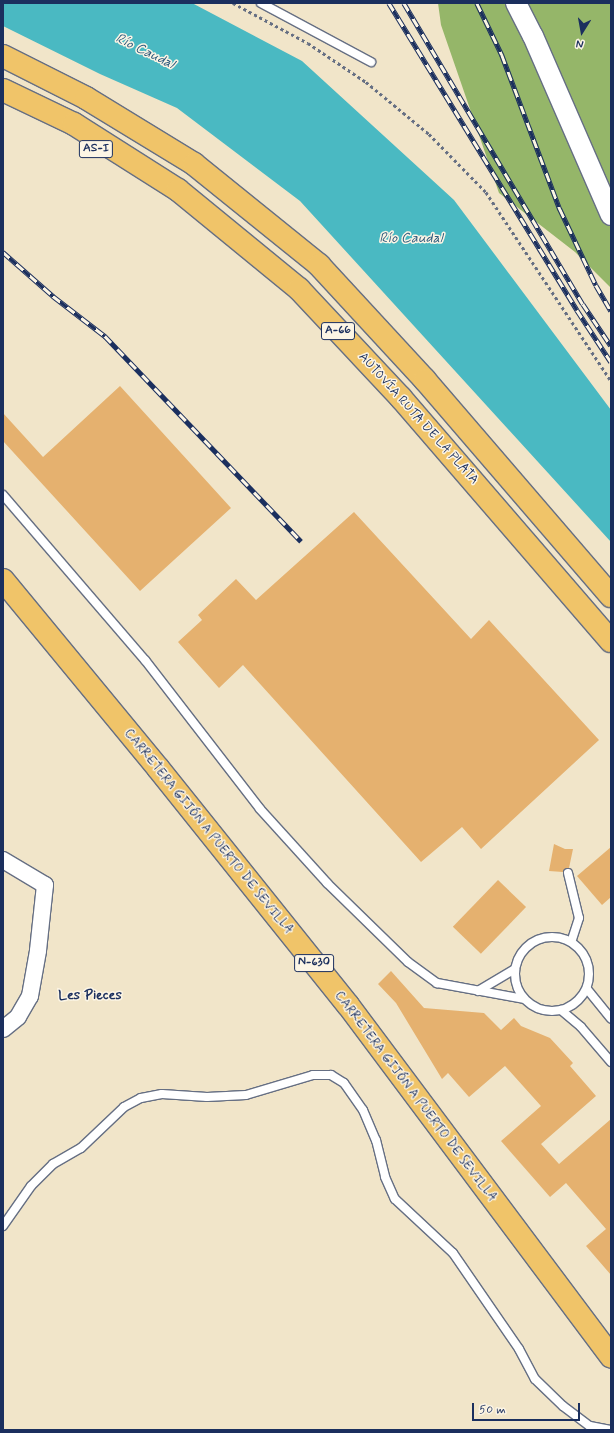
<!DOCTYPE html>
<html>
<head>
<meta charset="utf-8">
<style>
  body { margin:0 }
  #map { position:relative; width:614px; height:1433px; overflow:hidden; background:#f1e5c9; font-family:Mynerve,sans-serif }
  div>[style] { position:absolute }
  .forest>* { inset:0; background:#95b669 }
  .water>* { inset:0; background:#4ab9c2 }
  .building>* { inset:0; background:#e5b16f; transform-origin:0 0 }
  .path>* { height:2.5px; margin-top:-1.25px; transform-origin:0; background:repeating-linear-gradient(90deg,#666f83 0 3px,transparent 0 6px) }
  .roads { filter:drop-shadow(1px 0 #666f83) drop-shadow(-1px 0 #666f83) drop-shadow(0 1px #666f83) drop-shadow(0 -1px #666f83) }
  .service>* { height:8px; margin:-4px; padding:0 4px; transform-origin:4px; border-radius:4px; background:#fff }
  .service>.ring { margin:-4px; padding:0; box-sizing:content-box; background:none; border:8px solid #fff; border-radius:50% }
  .minor>* { height:16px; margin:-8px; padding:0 8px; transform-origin:8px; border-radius:8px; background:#fff }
  .tertiary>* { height:20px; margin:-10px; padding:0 10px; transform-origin:10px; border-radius:10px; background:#fff }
  .trunk>* { height:22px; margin:-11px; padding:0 11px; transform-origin:11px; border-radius:11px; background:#f0c469 }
  .motorway>* { height:22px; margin:-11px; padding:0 11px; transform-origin:11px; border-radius:11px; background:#f0c469 }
  .rail>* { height:4.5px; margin-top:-2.25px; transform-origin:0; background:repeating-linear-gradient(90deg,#fcf5e5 0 9px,#1b2f5e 0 18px); box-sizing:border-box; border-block:1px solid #1b2f5e }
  span { translate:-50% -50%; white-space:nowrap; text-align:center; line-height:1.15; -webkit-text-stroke:3px #fcf5e5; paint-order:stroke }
  .shield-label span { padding:1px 3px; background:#fcf5e5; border:1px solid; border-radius:3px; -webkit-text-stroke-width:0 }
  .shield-label { font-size:12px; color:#1b2f5e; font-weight:700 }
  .street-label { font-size:13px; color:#1b2f5e }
  .water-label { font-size:14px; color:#29587c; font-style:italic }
  .neighbourhood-label { font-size:14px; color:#1b2f5e; font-weight:700 }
  .frame { position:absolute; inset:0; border:4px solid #1b2f5e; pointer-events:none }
  .north { position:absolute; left:562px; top:12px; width:40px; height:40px; -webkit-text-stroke:3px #fcf5e5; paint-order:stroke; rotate:191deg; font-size:11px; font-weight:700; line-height:16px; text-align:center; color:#1b2f5e }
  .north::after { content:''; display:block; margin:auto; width:14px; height:18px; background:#1b2f5e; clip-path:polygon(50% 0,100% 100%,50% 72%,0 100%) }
  .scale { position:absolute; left:472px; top:1403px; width:108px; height:18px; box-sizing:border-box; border:2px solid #1b2f5e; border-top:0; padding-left:5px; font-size:12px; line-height:14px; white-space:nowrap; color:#1b2f5e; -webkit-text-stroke:3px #fcf5e5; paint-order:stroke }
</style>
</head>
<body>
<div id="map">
  <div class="forest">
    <div style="clip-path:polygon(438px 3px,611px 3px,611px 288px,575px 252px,499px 193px,441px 25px)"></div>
  </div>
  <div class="water">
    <div style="clip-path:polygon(3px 3px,192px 3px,302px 61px,454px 200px,611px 410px,611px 542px,300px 201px,177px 108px,100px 74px,3px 26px)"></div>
  </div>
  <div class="building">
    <div style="clip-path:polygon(120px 386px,231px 508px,140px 591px,3px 441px,3px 413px,43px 457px)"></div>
    <div style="clip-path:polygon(354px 512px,471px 639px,489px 620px,599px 740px,481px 849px,462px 827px,421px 862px,243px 665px,219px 688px,178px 642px,202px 620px,198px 615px,236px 579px,256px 600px)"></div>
    <div style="clip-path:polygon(554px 844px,565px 849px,573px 849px,569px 868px,565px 869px,563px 872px,549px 871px)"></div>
    <div style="clip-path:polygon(611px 847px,611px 897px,602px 905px,577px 876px)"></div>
    <div style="left:498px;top:880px;width:39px;height:65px;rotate:44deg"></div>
    <div style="clip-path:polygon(391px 971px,424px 1008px,484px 1013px,501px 1030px,514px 1018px,521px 1026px,550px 1038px,573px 1063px,570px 1066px,596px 1096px,541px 1144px,559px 1164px,611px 1119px,611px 1275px,586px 1246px,606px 1229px,566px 1183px,550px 1197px,501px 1141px,541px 1106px,505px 1066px,469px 1097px,448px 1073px,442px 1079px,396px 1003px,378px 984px)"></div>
  </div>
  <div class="path">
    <div style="left:233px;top:3px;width:85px;rotate:28.1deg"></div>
    <div style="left:308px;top:43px;width:70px;rotate:33.9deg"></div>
    <div style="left:366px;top:82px;width:82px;rotate:39.5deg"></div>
    <div style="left:429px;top:134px;width:81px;rotate:45.5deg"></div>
    <div style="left:486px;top:192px;width:227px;rotate:56.5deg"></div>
  </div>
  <div class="roads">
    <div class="service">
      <div style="left:261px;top:3px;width:125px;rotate:28.2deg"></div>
      <div style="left:3px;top:495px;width:218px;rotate:49.3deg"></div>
      <div style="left:145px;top:660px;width:188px;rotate:52.3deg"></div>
      <div style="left:260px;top:809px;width:100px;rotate:47.8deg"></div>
      <div style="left:327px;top:883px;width:113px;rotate:44.3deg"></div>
      <div style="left:408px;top:962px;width:36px;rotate:36deg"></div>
      <div style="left:437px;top:983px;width:88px;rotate:10.4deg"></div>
      <div style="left:568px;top:873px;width:46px;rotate:76.3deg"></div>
      <div style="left:579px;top:918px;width:25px;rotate:108deg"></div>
      <div class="ring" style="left:515px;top:937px;width:66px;height:66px"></div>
      <div style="left:587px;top:989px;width:38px;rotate:51deg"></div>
      <div style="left:478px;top:991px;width:43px;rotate:-30.7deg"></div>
      <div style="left:561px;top:1010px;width:26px;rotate:40deg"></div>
      <div style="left:581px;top:1027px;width:46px;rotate:49.4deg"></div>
      <div style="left:3px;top:1226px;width:49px;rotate:-55deg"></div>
      <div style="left:31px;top:1186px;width:31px;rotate:-45deg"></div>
      <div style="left:53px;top:1164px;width:32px;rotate:-30deg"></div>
      <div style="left:81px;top:1148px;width:59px;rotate:-43.6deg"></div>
      <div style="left:124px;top:1107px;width:19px;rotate:-28deg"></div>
      <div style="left:141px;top:1098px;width:21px;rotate:-11deg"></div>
      <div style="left:162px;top:1094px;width:45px;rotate:3.8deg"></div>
      <div style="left:207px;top:1097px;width:39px;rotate:-3deg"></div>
      <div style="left:246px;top:1095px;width:70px;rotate:-16.6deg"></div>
      <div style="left:313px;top:1075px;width:18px"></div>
      <div style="left:331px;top:1075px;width:15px;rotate:32deg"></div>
      <div style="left:344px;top:1083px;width:33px;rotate:55deg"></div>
      <div style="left:363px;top:1110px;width:33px;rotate:67deg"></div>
      <div style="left:376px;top:1140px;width:38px;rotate:76deg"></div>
      <div style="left:385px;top:1177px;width:24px;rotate:66deg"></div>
      <div style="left:395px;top:1199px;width:79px;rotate:43deg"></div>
      <div style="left:453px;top:1253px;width:116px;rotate:55.5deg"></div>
      <div style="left:519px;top:1349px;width:34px;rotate:62deg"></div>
      <div style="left:535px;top:1379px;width:39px;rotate:44deg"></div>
      <div style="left:563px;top:1406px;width:34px;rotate:37deg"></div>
      <div style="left:590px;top:1426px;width:21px;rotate:11deg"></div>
    </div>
    <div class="minor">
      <div style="left:3px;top:860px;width:49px;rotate:30.8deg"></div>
      <div style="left:45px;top:885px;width:66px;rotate:96.1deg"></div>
      <div style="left:38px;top:951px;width:46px;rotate:100.1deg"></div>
      <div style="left:30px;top:996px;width:24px;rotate:120deg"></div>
      <div style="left:18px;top:1017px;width:19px;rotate:141deg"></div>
    </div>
    <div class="tertiary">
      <div style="left:516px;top:3px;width:37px;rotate:63deg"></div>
      <div style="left:533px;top:36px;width:195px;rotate:66.5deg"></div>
    </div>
    <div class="trunk">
      <div style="left:3px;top:580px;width:244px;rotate:50.5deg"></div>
      <div style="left:158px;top:768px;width:304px;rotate:51.3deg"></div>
      <div style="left:348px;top:1005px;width:439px;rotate:53.2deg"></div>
    </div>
    <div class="motorway">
      <div style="left:3px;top:56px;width:93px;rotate:26.8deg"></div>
      <div style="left:86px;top:98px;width:127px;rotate:31.4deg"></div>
      <div style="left:194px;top:164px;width:161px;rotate:38.9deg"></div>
      <div style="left:319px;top:265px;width:156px;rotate:47.3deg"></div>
      <div style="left:425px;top:380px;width:285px;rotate:49.3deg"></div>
      <div style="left:3px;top:90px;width:79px;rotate:25.6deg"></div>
      <div style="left:74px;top:124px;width:123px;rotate:32.4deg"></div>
      <div style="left:178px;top:190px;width:156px;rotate:39.3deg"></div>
      <div style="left:299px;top:289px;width:149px;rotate:46.9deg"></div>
      <div style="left:401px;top:398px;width:321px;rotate:49.2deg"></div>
    </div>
  </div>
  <div class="rail">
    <div style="left:389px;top:3px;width:360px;rotate:58.5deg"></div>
    <div style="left:577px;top:310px;width:62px;rotate:56.8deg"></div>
    <div style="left:404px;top:3px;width:350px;rotate:59.3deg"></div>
    <div style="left:583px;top:304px;width:50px;rotate:56.3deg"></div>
    <div style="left:477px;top:3px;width:58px;rotate:64.3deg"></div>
    <div style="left:502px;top:55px;width:165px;rotate:69.4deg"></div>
    <div style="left:560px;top:209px;width:84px;rotate:64.7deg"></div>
    <div style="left:596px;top:285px;width:30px;rotate:60deg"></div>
    <div style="left:3px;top:252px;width:67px;rotate:41.3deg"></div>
    <div style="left:53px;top:296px;width:66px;rotate:37.6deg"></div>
    <div style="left:105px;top:336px;width:284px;rotate:46.3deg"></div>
  </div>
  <div class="shield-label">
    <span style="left:96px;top:149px">AS-I</span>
    <span style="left:338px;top:331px">A-66</span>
    <span style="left:314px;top:963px">N-630</span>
  </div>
  <div class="street-label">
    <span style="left:418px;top:419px;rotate:48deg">AUTOVÍA RUTA DE LA PLATA</span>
    <span style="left:208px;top:832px;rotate:51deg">CARRETERA GIJÓN A PUERTO DE SEVILLA</span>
    <span style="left:415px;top:1097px;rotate:53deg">CARRETERA GIJÓN A PUERTO DE SEVILLA</span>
  </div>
  <div class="water-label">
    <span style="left:145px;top:51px;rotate:26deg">Río Caudal</span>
    <span style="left:411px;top:238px">Río Caudal</span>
  </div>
  <div class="neighbourhood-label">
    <span style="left:90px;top:995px">Les Pieces</span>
  </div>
  <div class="frame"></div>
  <div class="north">N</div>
  <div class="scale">50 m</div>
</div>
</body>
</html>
